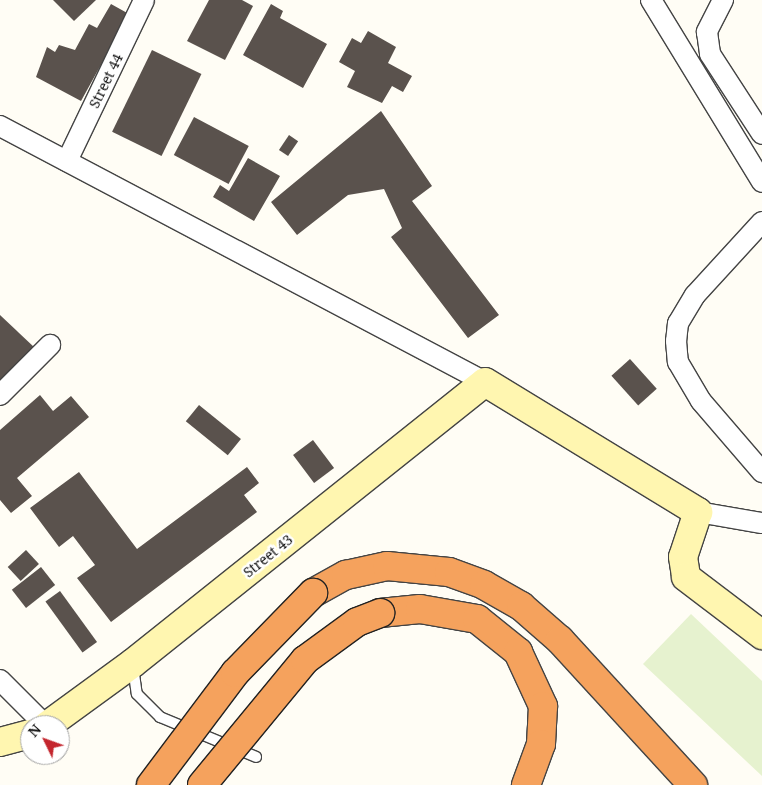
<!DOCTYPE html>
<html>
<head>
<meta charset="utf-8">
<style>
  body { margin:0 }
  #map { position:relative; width:762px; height:785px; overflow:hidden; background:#fffdf5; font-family:"Noto Serif",serif }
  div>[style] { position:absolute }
  .pitch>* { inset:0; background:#e6f2cf }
  .building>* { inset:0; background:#5a524d; transform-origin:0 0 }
  .roads { filter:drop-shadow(1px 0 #444) drop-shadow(-1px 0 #444) drop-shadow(0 1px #444) drop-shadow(0 -1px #444) }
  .lane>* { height:10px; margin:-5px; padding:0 5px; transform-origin:5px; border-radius:5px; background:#fff }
  .street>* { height:20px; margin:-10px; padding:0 10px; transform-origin:10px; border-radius:10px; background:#fff }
  .secondary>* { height:28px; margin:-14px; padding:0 14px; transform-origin:14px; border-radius:14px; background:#fff6b0 }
  .highway>* { height:28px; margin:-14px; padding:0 14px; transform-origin:14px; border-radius:14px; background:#f5a25d }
  .bridges { filter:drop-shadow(1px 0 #222) drop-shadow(-1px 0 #222) drop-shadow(0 1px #222) drop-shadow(0 -1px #222) }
  .highway-bridge>* { height:28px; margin:-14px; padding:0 14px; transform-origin:14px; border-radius:14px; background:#f5a25d }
  span { translate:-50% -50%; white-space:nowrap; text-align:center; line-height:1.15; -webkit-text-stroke:5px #fff; paint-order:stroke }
  .street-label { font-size:14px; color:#111 }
  .north { position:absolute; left:20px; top:715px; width:50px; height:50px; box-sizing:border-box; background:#fff; border:1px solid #a0a0a0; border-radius:50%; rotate:312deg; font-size:14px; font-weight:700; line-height:20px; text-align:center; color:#111 }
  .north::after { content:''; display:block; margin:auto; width:18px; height:22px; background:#c4262e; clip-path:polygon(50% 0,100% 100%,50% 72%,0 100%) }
</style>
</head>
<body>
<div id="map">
  <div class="pitch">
    <div style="clip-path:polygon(691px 614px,762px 681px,762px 776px,643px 664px)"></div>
  </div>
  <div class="building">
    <div style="clip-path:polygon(53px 0,96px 0,74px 21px)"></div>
    <div style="clip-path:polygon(209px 0,242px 0,253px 6px,225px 60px,187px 41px)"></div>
    <div style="clip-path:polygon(111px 4px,129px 14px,81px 101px,36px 77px,47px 47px,55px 52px,59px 45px,75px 50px,89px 24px,97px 28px)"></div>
    <div style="clip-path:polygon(271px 4px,283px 11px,280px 18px,327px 44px,303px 88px,243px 55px)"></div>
    <div style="clip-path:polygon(368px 31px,396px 47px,388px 63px,412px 76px,403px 92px,392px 86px,382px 103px,347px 87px,355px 71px,339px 62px,352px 38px,361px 43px)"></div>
    <div style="left:152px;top:50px;width:55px;height:91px;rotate:26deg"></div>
    <div style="clip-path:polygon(381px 111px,432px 186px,412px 201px,499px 315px,468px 338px,391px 237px,402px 228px,384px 189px,348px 195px,297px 235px,271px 202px)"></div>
    <div style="left:194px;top:117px;width:62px;height:43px;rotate:28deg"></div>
    <div style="left:289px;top:135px;width:11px;height:18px;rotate:34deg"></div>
    <div style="clip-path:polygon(248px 158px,280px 176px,254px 221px,213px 197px,220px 185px,229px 191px)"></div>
    <div style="clip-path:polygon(0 315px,35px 348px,0 385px)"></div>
    <div style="left:630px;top:359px;width:40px;height:25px;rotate:48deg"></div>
    <div style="clip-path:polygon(40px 395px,53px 411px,71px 396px,89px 417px,17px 478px,32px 496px,11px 513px,0 500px,0 430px)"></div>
    <div style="left:199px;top:405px;width:54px;height:21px;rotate:39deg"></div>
    <div style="left:313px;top:440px;width:35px;height:25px;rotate:53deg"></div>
    <div style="clip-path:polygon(247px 467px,259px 483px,244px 495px,257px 512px,111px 622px,77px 578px,95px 565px,73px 536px,59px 547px,30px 508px,79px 472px,137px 549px)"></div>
    <div style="left:26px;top:550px;width:19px;height:25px;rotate:47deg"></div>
    <div style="left:41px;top:567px;width:23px;height:37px;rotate:52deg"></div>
    <div style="left:60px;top:591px;width:63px;height:18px;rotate:54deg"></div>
  </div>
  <div class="roads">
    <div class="lane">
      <div style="left:133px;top:667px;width:27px;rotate:82deg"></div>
      <div style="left:137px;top:694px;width:33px;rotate:45deg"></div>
      <div style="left:160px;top:717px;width:104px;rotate:22.6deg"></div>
    </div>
    <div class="street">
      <div style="left:651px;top:0;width:213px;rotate:58.6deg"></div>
      <div style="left:723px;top:0;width:36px;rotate:117deg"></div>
      <div style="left:707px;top:32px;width:22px;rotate:82deg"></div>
      <div style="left:710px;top:54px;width:95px;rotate:57deg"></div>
      <div style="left:0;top:126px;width:548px;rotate:27.83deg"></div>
      <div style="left:67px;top:161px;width:178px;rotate:-64.4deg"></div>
      <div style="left:762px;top:222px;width:99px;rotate:132.5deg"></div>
      <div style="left:695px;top:295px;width:33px;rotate:121deg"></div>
      <div style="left:678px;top:323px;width:18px;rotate:96deg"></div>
      <div style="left:676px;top:341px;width:21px;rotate:85deg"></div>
      <div style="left:678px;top:362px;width:45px;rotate:59.5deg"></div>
      <div style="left:701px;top:401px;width:94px;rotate:49.3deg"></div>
      <div style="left:0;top:395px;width:71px;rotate:-45deg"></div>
      <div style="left:698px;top:512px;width:65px;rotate:9.8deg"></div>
      <div style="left:0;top:680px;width:64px;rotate:45deg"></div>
    </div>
    <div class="secondary">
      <div style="left:48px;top:725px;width:105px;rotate:-36.1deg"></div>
      <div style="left:133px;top:663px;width:450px;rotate:-38.6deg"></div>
      <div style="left:485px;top:382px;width:250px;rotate:31.4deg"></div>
      <div style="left:698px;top:512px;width:47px;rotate:108.4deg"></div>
      <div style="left:683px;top:557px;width:20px;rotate:81deg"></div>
      <div style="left:686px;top:577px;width:96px;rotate:37.3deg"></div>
      <div style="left:0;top:742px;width:31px;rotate:-15deg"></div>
    </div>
    <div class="highway">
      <div style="left:313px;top:593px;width:38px;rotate:-29deg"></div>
      <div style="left:346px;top:575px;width:42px;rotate:-12.4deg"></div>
      <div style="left:387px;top:566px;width:62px;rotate:5.5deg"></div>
      <div style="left:449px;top:572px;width:37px;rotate:20deg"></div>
      <div style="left:484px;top:585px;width:43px;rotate:29.6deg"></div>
      <div style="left:521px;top:606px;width:52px;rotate:41.1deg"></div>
      <div style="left:560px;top:640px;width:197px;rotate:47.5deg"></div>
      <div style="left:380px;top:613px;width:40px;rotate:-5.7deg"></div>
      <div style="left:420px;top:609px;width:58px;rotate:10deg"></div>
      <div style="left:477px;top:619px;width:53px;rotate:38.8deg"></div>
      <div style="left:518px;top:652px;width:60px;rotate:65.2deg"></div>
      <div style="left:543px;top:706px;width:38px;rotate:93deg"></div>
      <div style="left:541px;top:744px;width:44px;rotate:110.1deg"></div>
    </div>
  </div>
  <div class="bridges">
    <div class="highway-bridge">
      <div style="left:151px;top:785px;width:140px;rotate:-53.1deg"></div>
      <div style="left:235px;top:673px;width:112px;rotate:-45.7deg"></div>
      <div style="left:202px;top:785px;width:162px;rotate:-50.5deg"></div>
      <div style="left:305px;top:660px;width:64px;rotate:-36.2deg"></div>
      <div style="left:357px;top:622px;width:25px;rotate:-21deg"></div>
    </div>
  </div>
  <div class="street-label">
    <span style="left:106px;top:81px;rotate:-64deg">Street 44</span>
    <span style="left:268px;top:556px;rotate:-39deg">Street 43</span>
  </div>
  <div class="north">N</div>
</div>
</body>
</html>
